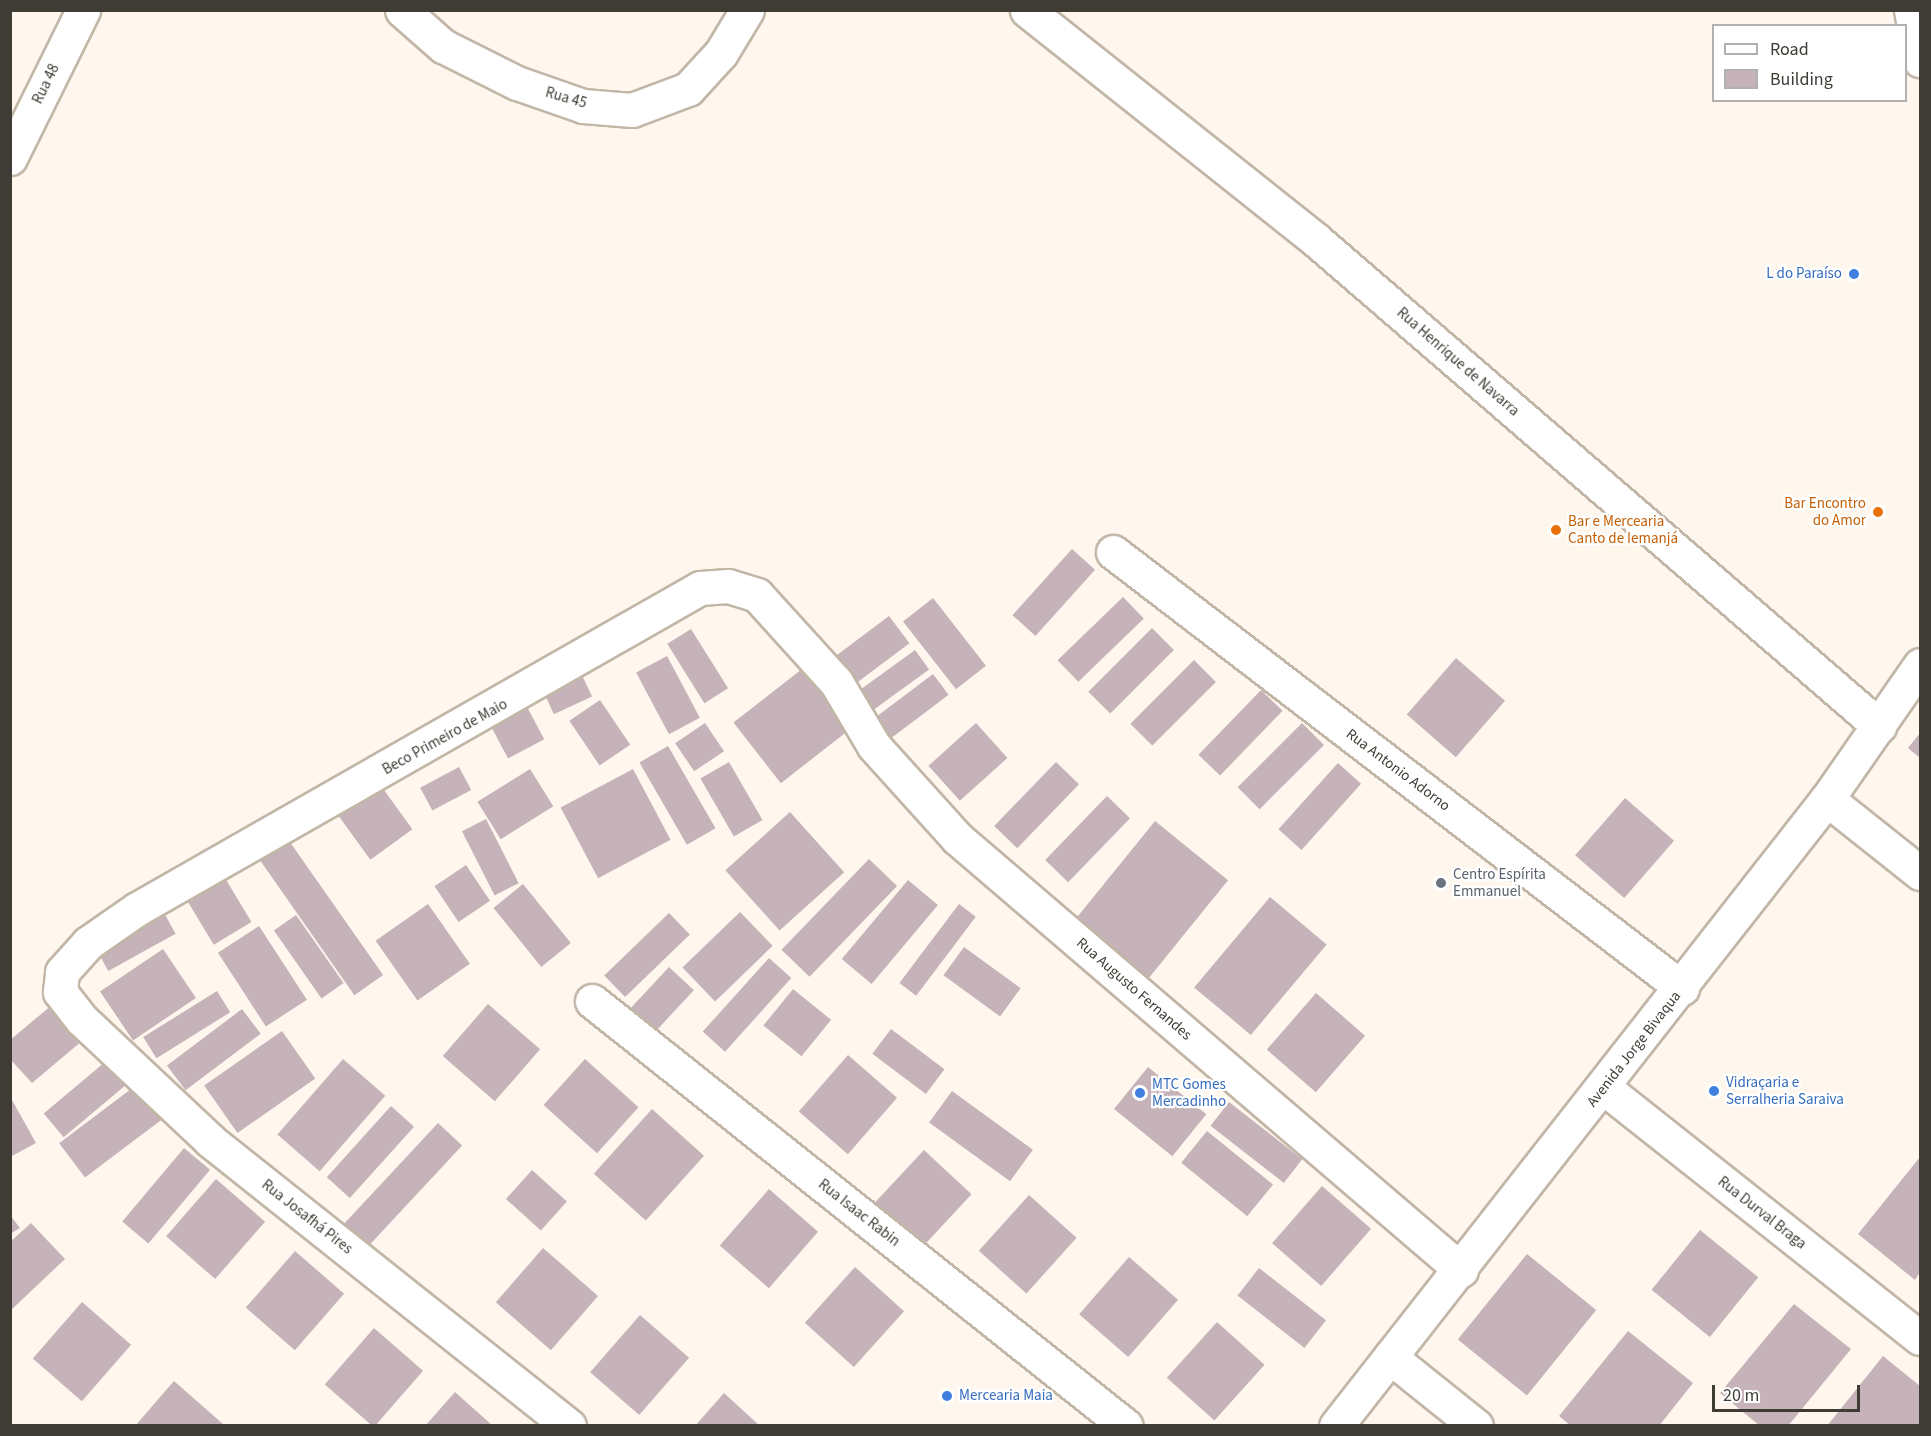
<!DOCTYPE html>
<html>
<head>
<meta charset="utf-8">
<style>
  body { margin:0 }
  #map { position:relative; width:1931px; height:1436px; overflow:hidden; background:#fff7ee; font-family:"Source Sans 3",sans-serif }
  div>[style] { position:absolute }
  .building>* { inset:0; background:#c6b2b9; transform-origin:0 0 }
  .roads { filter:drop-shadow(2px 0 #c2b6a7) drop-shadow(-2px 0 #c2b6a7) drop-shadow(0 2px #c2b6a7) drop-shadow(0 -2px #c2b6a7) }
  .street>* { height:33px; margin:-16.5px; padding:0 16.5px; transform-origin:16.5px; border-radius:16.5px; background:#fff }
  .secondary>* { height:33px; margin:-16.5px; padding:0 16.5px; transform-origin:16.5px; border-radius:16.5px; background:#fff }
  .dots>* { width:16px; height:16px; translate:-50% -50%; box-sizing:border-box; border:3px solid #fff; border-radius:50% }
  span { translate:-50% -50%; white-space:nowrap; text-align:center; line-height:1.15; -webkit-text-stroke:4.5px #fff; paint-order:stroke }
  .street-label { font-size:15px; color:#3f3b35 }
  .shop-label { font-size:15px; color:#366cbe }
  .right { translate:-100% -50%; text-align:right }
  .left { translate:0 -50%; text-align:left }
  .food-label { font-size:15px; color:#c56008 }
  .worship-label { font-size:15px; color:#5b616d }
  .frame { position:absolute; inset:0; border:12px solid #3f3b35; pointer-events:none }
  .legend { position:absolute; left:1712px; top:24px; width:195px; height:78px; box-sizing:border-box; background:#fff; border:2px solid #b2b1ae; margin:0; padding:8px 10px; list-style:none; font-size:18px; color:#3f3b35 }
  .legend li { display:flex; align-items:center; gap:12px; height:30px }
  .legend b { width:30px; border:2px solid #b2b1ae }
  .scale { position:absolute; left:1712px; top:1385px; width:148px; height:27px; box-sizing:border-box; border:3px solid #3f3b35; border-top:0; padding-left:8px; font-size:18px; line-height:21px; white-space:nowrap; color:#3f3b35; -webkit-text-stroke:4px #fff; paint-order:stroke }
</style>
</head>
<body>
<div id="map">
  <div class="building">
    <div style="left:1072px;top:549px;width:31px;height:89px;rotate:42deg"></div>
    <div style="left:1123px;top:597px;width:30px;height:91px;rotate:46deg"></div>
    <div style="left:933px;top:598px;width:86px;height:38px;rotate:52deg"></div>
    <div style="left:889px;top:616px;width:34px;height:65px;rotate:53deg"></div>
    <div style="left:1152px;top:628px;width:31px;height:90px;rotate:45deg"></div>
    <div style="left:691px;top:629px;width:70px;height:28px;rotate:58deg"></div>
    <div style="left:915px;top:650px;width:24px;height:72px;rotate:54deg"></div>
    <div style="left:667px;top:656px;width:70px;height:35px;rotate:62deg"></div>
    <div style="left:1456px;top:658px;width:65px;height:75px;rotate:41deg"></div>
    <div style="left:1194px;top:660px;width:31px;height:90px;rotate:45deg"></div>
    <div style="left:802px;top:669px;width:77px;height:87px;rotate:52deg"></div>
    <div style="left:581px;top:673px;width:26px;height:42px;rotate:65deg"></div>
    <div style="left:933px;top:674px;width:26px;height:73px;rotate:53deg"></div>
    <div style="left:1261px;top:690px;width:30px;height:90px;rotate:44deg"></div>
    <div style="left:600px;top:700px;width:54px;height:37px;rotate:56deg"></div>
    <div style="left:525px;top:703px;width:41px;height:41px;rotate:62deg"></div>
    <div style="left:705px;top:723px;width:34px;height:36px;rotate:56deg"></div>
    <div style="left:976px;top:723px;width:47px;height:64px;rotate:48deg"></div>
    <div style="left:1302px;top:723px;width:31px;height:91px;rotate:45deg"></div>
    <div style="clip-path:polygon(1920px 733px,1920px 758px,1908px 748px)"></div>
    <div style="left:668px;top:746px;width:95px;height:33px;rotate:60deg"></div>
    <div style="left:729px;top:762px;width:67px;height:33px;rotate:60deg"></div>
    <div style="left:1056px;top:762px;width:32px;height:89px;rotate:44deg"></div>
    <div style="left:1338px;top:763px;width:31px;height:89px;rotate:42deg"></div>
    <div style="left:459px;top:767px;width:26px;height:44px;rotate:62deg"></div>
    <div style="left:530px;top:769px;width:44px;height:62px;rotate:58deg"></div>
    <div style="left:633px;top:769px;width:80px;height:82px;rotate:62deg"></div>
    <div style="left:376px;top:779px;width:62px;height:52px;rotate:54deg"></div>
    <div style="left:1107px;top:796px;width:32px;height:89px;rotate:44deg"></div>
    <div style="left:1625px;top:798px;width:65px;height:76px;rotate:41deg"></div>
    <div style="left:790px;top:812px;width:81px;height:87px;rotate:48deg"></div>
    <div style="left:486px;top:819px;width:72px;height:27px;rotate:63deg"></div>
    <div style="left:1155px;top:821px;width:94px;height:130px;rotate:39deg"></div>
    <div style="left:285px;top:835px;width:171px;height:35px;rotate:55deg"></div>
    <div style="left:869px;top:859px;width:39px;height:126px;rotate:44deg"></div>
    <div style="left:466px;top:865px;width:43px;height:38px;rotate:56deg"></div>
    <div style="left:219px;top:868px;width:63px;height:44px;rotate:59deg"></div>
    <div style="left:908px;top:880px;width:39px;height:103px;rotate:40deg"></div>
    <div style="left:523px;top:884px;width:76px;height:38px;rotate:51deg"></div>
    <div style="left:1270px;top:897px;width:74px;height:118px;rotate:40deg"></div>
    <div style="left:428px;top:904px;width:73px;height:64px;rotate:55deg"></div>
    <div style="left:959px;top:904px;width:21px;height:99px;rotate:37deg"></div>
    <div style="left:163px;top:911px;width:26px;height:77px;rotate:61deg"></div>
    <div style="left:740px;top:912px;width:47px;height:80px;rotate:46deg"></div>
    <div style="left:669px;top:913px;width:30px;height:90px;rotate:46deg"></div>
    <div style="left:296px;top:915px;width:83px;height:27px;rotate:55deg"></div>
    <div style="left:259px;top:926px;width:88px;height:49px;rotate:57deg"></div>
    <div style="left:964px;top:947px;width:70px;height:35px;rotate:36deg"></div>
    <div style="left:163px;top:949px;width:59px;height:76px;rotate:56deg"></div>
    <div style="left:769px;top:958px;width:30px;height:99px;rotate:42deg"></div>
    <div style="left:669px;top:967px;width:34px;height:57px;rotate:43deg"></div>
    <div style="left:793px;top:989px;width:49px;height:47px;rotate:39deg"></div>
    <div style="left:217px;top:991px;width:25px;height:87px;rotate:58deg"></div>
    <div style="left:1316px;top:993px;width:65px;height:75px;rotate:41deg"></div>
    <div style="left:488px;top:1004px;width:69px;height:69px;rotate:41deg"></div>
    <div style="clip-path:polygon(52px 1005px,82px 1041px,32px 1083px,10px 1059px,10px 1040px)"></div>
    <div style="left:242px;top:1009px;width:31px;height:94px;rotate:53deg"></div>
    <div style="left:891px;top:1029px;width:67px;height:31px;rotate:37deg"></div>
    <div style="left:282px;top:1031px;width:58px;height:95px;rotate:55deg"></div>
    <div style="left:848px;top:1055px;width:65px;height:75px;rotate:41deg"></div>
    <div style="left:343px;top:1059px;width:56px;height:100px;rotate:41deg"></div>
    <div style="left:585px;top:1059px;width:72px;height:62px;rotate:42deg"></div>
    <div style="left:105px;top:1062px;width:31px;height:80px;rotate:50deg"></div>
    <div style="left:1148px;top:1067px;width:75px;height:54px;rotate:39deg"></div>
    <div style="left:135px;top:1086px;width:43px;height:95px;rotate:53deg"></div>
    <div style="left:952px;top:1091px;width:100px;height:39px;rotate:36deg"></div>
    <div style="clip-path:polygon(12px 1100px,36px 1143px,10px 1157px,10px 1101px)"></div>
    <div style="left:1229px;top:1102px;width:93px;height:30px;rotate:38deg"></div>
    <div style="left:391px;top:1106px;width:31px;height:96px;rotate:42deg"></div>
    <div style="left:652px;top:1109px;width:70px;height:87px;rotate:42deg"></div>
    <div style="left:438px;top:1123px;width:33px;height:140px;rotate:43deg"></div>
    <div style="left:1207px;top:1131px;width:85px;height:41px;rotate:39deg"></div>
    <div style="left:184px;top:1148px;width:34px;height:96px;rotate:40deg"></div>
    <div style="left:924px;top:1150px;width:65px;height:75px;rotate:43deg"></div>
    <div style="clip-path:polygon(1920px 1157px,1920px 1272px,1915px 1280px,1858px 1234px)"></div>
    <div style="left:532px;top:1170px;width:47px;height:39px;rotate:42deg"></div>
    <div style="left:216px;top:1179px;width:65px;height:76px;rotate:41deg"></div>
    <div style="left:1322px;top:1186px;width:65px;height:76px;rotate:41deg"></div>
    <div style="left:769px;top:1189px;width:65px;height:75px;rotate:41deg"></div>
    <div style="left:1029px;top:1195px;width:64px;height:75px;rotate:42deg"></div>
    <div style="clip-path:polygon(10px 1215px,20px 1228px,10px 1234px)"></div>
    <div style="clip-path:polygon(31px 1223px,65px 1259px,10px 1311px,10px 1242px)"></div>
    <div style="left:1700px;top:1230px;width:75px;height:77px;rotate:39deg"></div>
    <div style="left:543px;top:1248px;width:73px;height:72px;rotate:41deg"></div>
    <div style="left:295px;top:1251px;width:65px;height:75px;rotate:41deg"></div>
    <div style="left:1527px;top:1254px;width:89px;height:110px;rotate:39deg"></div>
    <div style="left:1129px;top:1257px;width:65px;height:76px;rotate:41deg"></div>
    <div style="left:855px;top:1267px;width:66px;height:75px;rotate:42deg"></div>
    <div style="left:1259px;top:1268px;width:85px;height:35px;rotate:38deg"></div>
    <div style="left:82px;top:1302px;width:65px;height:75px;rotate:41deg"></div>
    <div style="clip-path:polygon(1794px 1304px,1851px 1349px,1788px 1426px,1760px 1426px,1720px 1393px)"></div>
    <div style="left:640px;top:1315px;width:65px;height:76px;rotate:41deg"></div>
    <div style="left:1217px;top:1322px;width:64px;height:75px;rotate:42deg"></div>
    <div style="left:374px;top:1328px;width:65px;height:75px;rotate:41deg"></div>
    <div style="clip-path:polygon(1628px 1331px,1693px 1383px,1659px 1426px,1571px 1426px,1559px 1416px)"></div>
    <div style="clip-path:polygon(1883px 1356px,1920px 1386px,1920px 1426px,1827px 1426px)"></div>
    <div style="clip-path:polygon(174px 1381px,223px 1424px,222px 1426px,135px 1426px)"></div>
    <div style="clip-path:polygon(455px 1392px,493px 1426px,425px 1426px)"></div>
    <div style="clip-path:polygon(724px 1393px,760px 1426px,695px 1426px)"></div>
  </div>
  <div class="roads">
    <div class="street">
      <div style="left:402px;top:10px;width:55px;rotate:41.3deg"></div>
      <div style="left:443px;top:46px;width:83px;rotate:26.6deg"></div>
      <div style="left:517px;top:83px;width:70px;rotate:19.2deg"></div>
      <div style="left:583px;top:106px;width:49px;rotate:4.7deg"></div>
      <div style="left:632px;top:110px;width:60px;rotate:-20.6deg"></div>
      <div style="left:688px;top:89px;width:49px;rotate:-47.5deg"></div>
      <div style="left:721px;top:53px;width:50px;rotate:-58.8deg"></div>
      <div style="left:1027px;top:10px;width:369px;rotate:38.5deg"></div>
      <div style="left:1316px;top:240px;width:744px;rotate:40.8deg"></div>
      <div style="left:1911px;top:10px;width:51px;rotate:79.8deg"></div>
      <div style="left:10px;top:158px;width:165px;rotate:-63.7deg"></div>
      <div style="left:1113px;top:552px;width:717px;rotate:37.46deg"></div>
      <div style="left:1827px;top:799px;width:119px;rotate:38.5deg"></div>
      <div style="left:592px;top:1001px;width:682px;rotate:38.52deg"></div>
      <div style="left:1603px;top:1087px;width:404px;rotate:38.4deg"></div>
      <div style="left:1390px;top:1357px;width:110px;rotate:38.7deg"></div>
      <div style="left:569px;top:1426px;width:458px;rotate:-141.5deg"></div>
      <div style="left:211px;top:1141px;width:177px;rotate:-136.8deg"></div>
      <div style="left:82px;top:1020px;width:36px;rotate:-128deg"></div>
      <div style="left:60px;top:992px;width:20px;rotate:-84deg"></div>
      <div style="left:62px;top:972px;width:39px;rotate:-48deg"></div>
      <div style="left:88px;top:943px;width:60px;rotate:-34.8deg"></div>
      <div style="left:137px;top:909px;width:648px;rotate:-29.69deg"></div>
      <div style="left:700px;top:588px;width:28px;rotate:-4deg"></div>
      <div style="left:728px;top:586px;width:30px;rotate:17deg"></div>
      <div style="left:757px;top:595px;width:118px;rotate:47.8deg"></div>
      <div style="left:836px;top:682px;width:74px;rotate:59.3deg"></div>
      <div style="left:874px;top:746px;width:124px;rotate:47.9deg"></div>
      <div style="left:957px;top:838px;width:664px;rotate:40.6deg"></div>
    </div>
    <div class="secondary">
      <div style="left:1336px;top:1426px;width:796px;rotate:-51.94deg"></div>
      <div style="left:1827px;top:799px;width:163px;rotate:-55.2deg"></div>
    </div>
  </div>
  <div class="dots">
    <div style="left:1854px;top:274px;background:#3f7fe0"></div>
    <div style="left:1878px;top:512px;background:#e8710a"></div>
    <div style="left:1556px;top:530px;background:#e8710a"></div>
    <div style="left:1441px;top:883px;background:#6b7280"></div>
    <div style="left:1714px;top:1091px;background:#3f7fe0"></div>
    <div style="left:1140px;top:1093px;background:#3f7fe0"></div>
    <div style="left:947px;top:1396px;background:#3f7fe0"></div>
  </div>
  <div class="street-label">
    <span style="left:46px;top:84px;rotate:-64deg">Rua 48</span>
    <span style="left:566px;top:98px;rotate:16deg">Rua 45</span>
    <span style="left:1458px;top:362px;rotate:41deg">Rua Henrique de Navarra</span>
    <span style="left:445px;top:737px;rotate:-29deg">Beco Primeiro de Maio</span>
    <span style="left:1398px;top:770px;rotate:37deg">Rua Antonio Adorno</span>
    <span style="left:1134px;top:989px;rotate:41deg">Rua Augusto Fernandes</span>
    <span style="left:1634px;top:1049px;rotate:-52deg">Avenida Jorge Bivaqua</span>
    <span style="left:859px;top:1213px;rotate:38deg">Rua Isaac Rabin</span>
    <span style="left:1762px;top:1213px;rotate:38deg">Rua Durval Braga</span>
    <span style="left:307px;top:1217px;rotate:38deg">Rua Josafhá Pires</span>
  </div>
  <div class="shop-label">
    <span class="right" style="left:1842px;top:274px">L do Paraíso</span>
    <span class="left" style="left:1726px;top:1091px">Vidraçaria e<br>Serralheria Saraiva</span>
    <span class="left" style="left:1152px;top:1093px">MTC Gomes<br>Mercadinho</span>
    <span class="left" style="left:959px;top:1396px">Mercearia Maia</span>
  </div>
  <div class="food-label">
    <span class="right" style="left:1866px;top:512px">Bar Encontro<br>do Amor</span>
    <span class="left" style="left:1568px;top:530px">Bar e Mercearia<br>Canto de Iemanjá</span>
  </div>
  <div class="worship-label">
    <span class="left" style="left:1453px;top:883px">Centro Espírita<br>Emmanuel</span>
  </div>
  <div class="frame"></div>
  <ul class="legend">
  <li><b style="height:8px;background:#fff"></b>Road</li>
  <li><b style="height:16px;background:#c6b2b9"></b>Building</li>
  </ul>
  <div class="scale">20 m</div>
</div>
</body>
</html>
